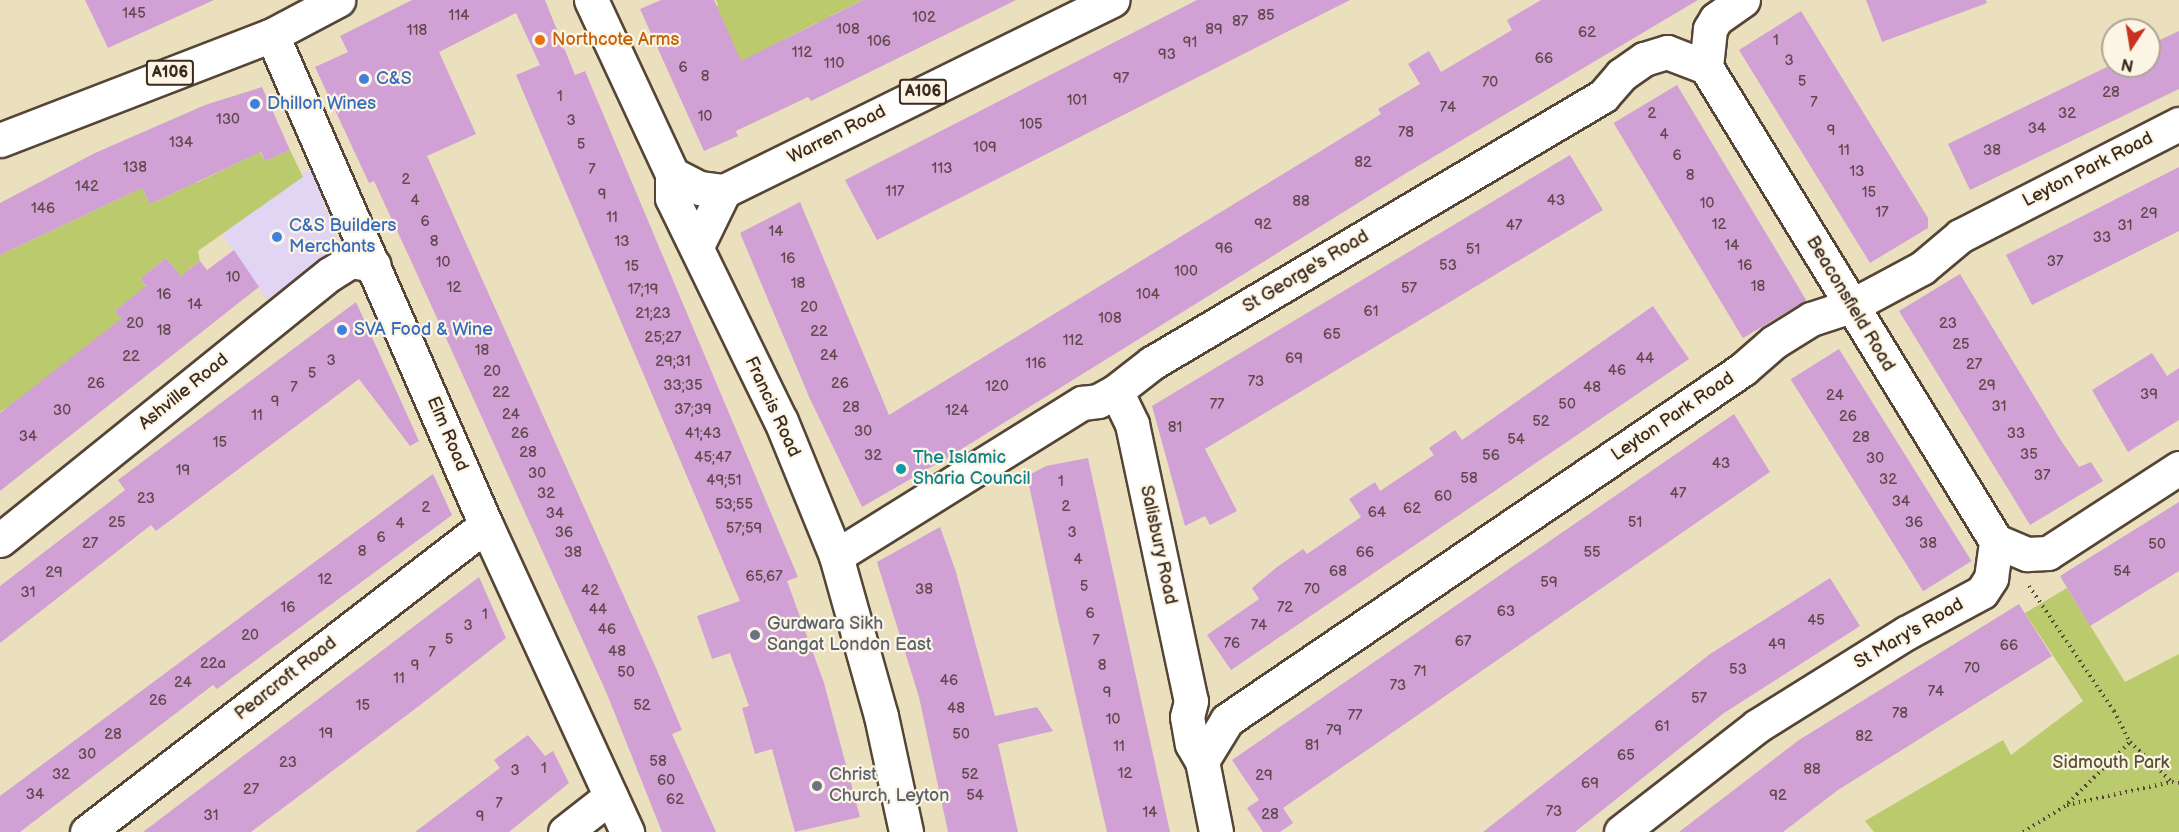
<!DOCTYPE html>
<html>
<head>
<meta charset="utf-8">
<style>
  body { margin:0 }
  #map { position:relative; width:2179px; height:832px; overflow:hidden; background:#eae0bd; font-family:"Balsamiq Sans",sans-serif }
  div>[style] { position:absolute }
  .built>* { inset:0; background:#e2d4f3 }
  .green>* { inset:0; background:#baca6c }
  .building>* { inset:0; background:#d1a1d6; transform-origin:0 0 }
  .path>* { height:4px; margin-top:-2px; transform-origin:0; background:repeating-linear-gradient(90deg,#554536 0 1.5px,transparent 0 6px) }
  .roads { filter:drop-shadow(2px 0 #554536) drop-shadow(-2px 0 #554536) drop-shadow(0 2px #554536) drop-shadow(0 -2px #554536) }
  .minor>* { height:33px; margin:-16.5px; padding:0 16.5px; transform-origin:16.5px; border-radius:16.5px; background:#fff }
  .major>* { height:33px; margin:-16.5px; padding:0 16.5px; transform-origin:16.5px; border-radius:16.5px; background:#fff }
  .dots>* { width:16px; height:16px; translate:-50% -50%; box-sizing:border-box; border:3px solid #fcf5e5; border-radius:50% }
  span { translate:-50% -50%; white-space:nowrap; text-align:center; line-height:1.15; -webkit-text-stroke:4.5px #fcf5e5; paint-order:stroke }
  .number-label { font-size:15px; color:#60484c }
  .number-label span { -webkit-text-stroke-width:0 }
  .shield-label span { padding:2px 4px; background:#fcf5e5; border:2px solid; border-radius:4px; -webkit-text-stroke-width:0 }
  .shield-label { font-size:16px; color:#3b2a1e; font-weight:700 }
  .food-label { font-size:18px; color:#c56008 }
  .left { translate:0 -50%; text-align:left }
  .shop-label { font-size:18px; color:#366cbe }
  .street-label { font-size:18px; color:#3b2a1e }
  .culture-label { font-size:18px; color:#0d838f }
  .worship-label { font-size:18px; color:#5b616d }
  .park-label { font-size:18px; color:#5b5232 }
  .north { position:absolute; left:2101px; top:18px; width:60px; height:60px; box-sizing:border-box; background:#fcf5e5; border:2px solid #afa495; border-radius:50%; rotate:192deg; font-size:16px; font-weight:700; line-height:24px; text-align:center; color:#3b2a1e }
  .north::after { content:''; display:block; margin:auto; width:21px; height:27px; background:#c8321e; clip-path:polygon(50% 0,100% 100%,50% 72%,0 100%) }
</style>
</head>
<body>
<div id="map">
  <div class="built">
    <div style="clip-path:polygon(311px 168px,341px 249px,275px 311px,222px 234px)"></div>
  </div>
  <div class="green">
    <div style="clip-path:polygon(716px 0,863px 0,830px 16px,843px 43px,832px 49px,818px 22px,783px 40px,759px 101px,708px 10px,718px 5px)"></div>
    <div style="clip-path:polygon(290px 150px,303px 177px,198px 251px,200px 261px,188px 270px,200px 285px,193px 291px,166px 258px,140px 279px,166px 312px,139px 293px,115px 311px,135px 337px,25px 423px,11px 405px,0 412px,0 255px,142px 188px,150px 204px,184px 188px,184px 159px,196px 183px,260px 152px,265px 161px)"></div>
    <div style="clip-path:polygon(2067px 588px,2125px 682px,2179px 654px,2179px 832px,1874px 832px,1865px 821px,2003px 740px,2011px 755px,2083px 701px,2025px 613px)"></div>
  </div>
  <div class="building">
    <div style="clip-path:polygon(85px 0,214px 0,108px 48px)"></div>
    <div style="clip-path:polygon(412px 0,545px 0,575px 75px,585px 71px,798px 577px,787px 581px,824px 683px,860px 817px,795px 832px,772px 749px,755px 754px,742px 708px,749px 706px,730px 653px,712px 659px,697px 616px,740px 601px,516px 75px,540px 65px,516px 13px,439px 52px,476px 134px,427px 156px,656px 668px,682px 730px,672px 734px,716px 832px,662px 832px,607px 694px,412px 263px,374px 181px,369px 183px,315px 67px,348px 52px,340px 36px)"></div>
    <div style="clip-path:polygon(661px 0,714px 0,741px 61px,863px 0,1016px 0,811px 101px,808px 97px,736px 131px,738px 136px,704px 151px,640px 9px)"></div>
    <div style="clip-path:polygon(1197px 0,1350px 0,877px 240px,845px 180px)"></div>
    <div style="clip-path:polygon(1541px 0,1698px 0,1408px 172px,952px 455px,862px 507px,810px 399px,740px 233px,800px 202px,889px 415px,1381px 114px,1378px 109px,1420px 84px,1408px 64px,1429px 51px,1441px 72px,1512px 30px,1507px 20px)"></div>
    <div style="clip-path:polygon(1866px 0,1986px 0,1987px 3px,1882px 42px)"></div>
    <div style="clip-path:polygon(1801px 11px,1928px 218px,1928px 228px,1870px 263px,1739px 50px)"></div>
    <div style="clip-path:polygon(2179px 31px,2179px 89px,1970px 190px,1948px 144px,2113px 64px,2149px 66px,2149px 45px)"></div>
    <div style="left:1677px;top:85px;width:251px;height:74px;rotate:59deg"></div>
    <div style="clip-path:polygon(262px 87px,290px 150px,265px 161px,261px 152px,150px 204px,142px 188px,0 255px,0 203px,95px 153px,205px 105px)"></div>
    <div style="clip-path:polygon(1570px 155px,1603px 210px,1205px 449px,1237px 511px,1210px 525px,1205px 516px,1185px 526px,1152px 406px)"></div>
    <div style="clip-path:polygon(2179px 167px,2179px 231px,2032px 305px,2006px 255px)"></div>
    <div style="clip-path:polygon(234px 250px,259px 287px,0 491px,0 413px,121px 319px,115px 311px,146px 286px,140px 279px,166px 258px,181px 276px,200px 261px,207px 270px)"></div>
    <div style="clip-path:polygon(1960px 274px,2062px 442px,2079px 467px,2091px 462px,2103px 481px,2030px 525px,1899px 311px)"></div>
    <div style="clip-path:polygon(356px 302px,419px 441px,410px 446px,359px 379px,156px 531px,151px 525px,0 643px,0 586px,125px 490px,118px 480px)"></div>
    <div style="clip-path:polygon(1653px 306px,1689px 359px,1231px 670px,1207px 635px,1259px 599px,1252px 588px,1277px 567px,1303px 549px,1307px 554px,1361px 517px,1349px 499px,1375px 482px,1380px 491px,1434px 455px,1429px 448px,1455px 430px,1462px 440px)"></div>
    <div style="left:1839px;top:349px;width:250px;height:57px;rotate:58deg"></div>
    <div style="clip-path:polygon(2152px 353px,2167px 376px,2179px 368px,2179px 420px,2128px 452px,2092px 390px)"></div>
    <div style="clip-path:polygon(1734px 414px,1770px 472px,1283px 808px,1293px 823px,1280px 832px,1263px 832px,1247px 808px,1259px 800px,1232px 760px)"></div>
    <div style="clip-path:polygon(1088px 458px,1111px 562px,1170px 832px,1107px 832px,1057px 615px,1027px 476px,1046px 466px)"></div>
    <div style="clip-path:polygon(433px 474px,452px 515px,217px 689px,213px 685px,20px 832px,0 832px,0 796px)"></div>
    <div style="clip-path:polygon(2179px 502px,2179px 571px,2090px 626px,2060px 576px)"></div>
    <div style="clip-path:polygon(940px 527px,956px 572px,995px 716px,1037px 707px,1053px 731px,998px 744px,1018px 832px,948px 832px,919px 697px,877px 562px)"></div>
    <div style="clip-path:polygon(479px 577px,506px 638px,419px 706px,251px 832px,143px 832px)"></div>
    <div style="clip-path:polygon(1830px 578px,1860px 626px,1724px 713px,1575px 832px,1483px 832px,1710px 654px)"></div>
    <div style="clip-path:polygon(2019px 604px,2052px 656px,1838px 790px,1783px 832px,1679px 832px,1799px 740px)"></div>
    <div style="clip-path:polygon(528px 735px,545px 756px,553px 751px,569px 783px,509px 832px,415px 832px,500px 768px,494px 760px)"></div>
  </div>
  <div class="path">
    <div style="left:2029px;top:586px;width:151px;rotate:55.8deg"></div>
    <div style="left:2114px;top:711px;width:35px;rotate:63deg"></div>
    <div style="left:2130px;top:742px;width:58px;rotate:43.6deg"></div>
    <div style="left:2172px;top:782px;width:7px;rotate:8deg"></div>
    <div style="left:2068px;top:803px;width:87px;rotate:-44.5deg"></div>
    <div style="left:2023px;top:832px;width:52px;rotate:-31.5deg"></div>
    <div style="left:2067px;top:805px;width:107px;rotate:-12.4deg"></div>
  </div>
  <div class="roads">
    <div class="minor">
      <div style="left:1743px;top:0;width:33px;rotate:145deg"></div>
      <div style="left:1716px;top:19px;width:12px;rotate:121deg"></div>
      <div style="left:1710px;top:29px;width:38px;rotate:96deg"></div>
      <div style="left:1706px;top:67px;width:556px;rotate:58.54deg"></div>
      <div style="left:272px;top:35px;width:535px;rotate:66.41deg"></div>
      <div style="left:486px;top:525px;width:338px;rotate:65.3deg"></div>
      <div style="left:672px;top:174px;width:24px;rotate:90deg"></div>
      <div style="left:672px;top:198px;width:248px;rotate:64deg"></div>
      <div style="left:781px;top:421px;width:146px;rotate:67.8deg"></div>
      <div style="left:836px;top:556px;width:166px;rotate:74.3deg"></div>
      <div style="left:881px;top:716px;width:119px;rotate:77.8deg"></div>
      <div style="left:698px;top:244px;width:59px;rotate:-63.9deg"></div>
      <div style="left:1116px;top:391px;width:37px;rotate:64deg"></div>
      <div style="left:1132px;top:424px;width:283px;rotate:78deg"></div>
      <div style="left:1191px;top:701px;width:16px;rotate:104deg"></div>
      <div style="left:1187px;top:717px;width:27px;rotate:80deg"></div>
      <div style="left:1192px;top:744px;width:20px;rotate:60deg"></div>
      <div style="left:1202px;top:761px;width:72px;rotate:78.8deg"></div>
      <div style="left:0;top:540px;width:424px;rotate:-38.9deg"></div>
      <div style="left:330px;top:274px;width:25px;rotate:-32deg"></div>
      <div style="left:351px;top:261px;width:23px;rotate:10deg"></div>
      <div style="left:1996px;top:541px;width:34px;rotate:23deg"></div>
      <div style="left:2027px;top:554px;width:21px;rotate:-3deg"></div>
      <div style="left:2048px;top:553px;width:156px;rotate:-33deg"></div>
      <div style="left:836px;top:556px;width:290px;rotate:-31.9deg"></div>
      <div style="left:1082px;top:403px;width:16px;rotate:-7deg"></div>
      <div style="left:1098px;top:401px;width:21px;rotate:-29deg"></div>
      <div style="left:1116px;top:391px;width:46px;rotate:-37.9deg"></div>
      <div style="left:1152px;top:363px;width:524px;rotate:-30.63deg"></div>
      <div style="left:1603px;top:96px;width:28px;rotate:-49deg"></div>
      <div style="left:1621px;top:75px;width:28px;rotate:-35deg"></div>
      <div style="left:1644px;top:59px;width:24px;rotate:-17deg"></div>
      <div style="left:1667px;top:52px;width:42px;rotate:21deg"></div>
      <div style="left:1202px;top:761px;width:48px;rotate:-58.6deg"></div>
      <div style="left:1227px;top:720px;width:624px;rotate:-34.22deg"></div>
      <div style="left:1743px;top:369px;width:41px;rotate:-41.1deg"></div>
      <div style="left:1774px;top:342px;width:44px;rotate:-31.9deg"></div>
      <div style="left:1811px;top:319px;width:42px;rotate:-18deg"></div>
      <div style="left:1851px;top:306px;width:81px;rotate:-28.2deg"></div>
      <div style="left:1922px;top:268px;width:50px;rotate:-40.1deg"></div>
      <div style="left:1960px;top:236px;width:246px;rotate:-27.1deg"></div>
      <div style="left:87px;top:832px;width:503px;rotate:-37.58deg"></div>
      <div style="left:565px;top:832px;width:58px;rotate:-38deg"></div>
      <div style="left:1621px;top:832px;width:172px;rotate:-37.9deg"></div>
      <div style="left:1757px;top:726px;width:176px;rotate:-32deg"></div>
      <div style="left:1906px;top:633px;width:86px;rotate:-28.3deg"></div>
      <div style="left:1982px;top:592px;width:17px;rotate:-57deg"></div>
      <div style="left:1991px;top:578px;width:37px;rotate:-82deg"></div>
    </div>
    <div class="major">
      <div style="left:591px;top:0;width:192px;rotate:65deg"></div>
      <div style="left:672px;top:174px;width:30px;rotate:27deg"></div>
      <div style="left:699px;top:188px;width:25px;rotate:7deg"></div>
      <div style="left:724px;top:191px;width:433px;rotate:-26.2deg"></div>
      <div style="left:0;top:140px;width:292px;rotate:-21.1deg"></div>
      <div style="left:272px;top:35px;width:75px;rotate:-27.9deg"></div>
    </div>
  </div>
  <div class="dots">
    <div style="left:540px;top:40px;background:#e8710a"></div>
    <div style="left:364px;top:79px;background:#3f7fe0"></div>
    <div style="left:255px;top:104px;background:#3f7fe0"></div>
    <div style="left:277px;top:237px;background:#3f7fe0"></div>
    <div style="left:342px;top:330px;background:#3f7fe0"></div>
    <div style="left:901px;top:469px;background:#0f9aa8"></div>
    <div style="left:755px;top:635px;background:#6b7280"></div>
    <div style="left:817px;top:786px;background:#6b7280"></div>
  </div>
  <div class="number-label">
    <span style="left:134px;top:14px">145</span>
    <span style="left:459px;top:16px">114</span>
    <span style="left:1266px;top:16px">85</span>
    <span style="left:924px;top:18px">102</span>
    <span style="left:1240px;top:22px">87</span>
    <span style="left:848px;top:30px">108</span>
    <span style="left:1214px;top:30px">89</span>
    <span style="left:417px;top:31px">118</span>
    <span style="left:1587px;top:33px">62</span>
    <span style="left:1776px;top:41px">1</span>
    <span style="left:879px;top:42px">106</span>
    <span style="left:1190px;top:43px">91</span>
    <span style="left:802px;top:53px">112</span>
    <span style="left:1167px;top:55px">93</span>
    <span style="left:1544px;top:59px">66</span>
    <span style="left:1789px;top:61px">3</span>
    <span style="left:834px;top:64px">110</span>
    <span style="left:683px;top:68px">6</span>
    <span style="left:705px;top:77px">8</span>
    <span style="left:1121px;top:79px">97</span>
    <span style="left:1802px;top:82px">5</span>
    <span style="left:1490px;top:83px">70</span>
    <span style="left:2111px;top:93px">28</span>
    <span style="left:560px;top:97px">1</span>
    <span style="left:1077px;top:101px">101</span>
    <span style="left:1814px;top:103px">7</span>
    <span style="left:1448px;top:108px">74</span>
    <span style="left:1652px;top:114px">2</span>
    <span style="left:2067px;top:114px">32</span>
    <span style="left:705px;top:117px">10</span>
    <span style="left:228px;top:120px">130</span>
    <span style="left:571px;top:121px">3</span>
    <span style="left:1031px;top:125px">105</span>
    <span style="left:2037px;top:129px">34</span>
    <span style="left:1831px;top:131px">9</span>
    <span style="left:1406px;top:133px">78</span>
    <span style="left:1664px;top:135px">4</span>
    <span style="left:181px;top:143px">134</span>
    <span style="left:581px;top:145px">5</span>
    <span style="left:985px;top:148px">109</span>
    <span style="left:1844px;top:151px">11</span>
    <span style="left:1992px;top:151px">38</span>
    <span style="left:1677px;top:156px">6</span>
    <span style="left:1363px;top:163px">82</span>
    <span style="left:135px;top:168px">138</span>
    <span style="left:942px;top:169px">113</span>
    <span style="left:592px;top:170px">7</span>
    <span style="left:1857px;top:172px">13</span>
    <span style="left:1690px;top:176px">8</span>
    <span style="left:406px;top:180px">2</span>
    <span style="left:87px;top:187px">142</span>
    <span style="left:895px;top:192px">117</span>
    <span style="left:1869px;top:193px">15</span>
    <span style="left:602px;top:195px">9</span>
    <span style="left:415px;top:201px">4</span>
    <span style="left:1556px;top:201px">43</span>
    <span style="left:1301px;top:202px">88</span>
    <span style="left:1707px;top:204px">10</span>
    <span style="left:43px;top:209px">146</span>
    <span style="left:1882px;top:213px">17</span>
    <span style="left:2149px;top:214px">29</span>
    <span style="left:612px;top:218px">11</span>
    <span style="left:425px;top:222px">6</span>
    <span style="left:1263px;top:225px">92</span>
    <span style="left:1719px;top:225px">12</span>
    <span style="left:1514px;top:226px">47</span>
    <span style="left:2125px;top:226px">31</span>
    <span style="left:776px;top:232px">14</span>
    <span style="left:2102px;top:238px">33</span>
    <span style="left:434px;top:242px">8</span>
    <span style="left:622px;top:242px">13</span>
    <span style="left:1732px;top:246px">14</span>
    <span style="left:1224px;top:249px">96</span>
    <span style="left:1473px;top:250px">51</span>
    <span style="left:788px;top:259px">16</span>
    <span style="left:2055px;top:262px">37</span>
    <span style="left:443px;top:263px">10</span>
    <span style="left:1448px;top:266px">53</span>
    <span style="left:1745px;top:266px">16</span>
    <span style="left:632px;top:267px">15</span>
    <span style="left:1186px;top:272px">100</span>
    <span style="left:233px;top:278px">10</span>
    <span style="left:798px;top:284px">18</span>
    <span style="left:1758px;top:287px">18</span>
    <span style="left:454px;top:288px">12</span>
    <span style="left:1409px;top:289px">57</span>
    <span style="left:643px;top:290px">17;19</span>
    <span style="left:164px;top:295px">16</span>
    <span style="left:1148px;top:295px">104</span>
    <span style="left:195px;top:305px">14</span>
    <span style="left:809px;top:308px">20</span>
    <span style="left:1371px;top:312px">61</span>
    <span style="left:653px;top:314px">21;23</span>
    <span style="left:1110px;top:319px">108</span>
    <span style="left:135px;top:324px">20</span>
    <span style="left:1948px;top:324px">23</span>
    <span style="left:164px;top:331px">18</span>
    <span style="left:819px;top:332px">22</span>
    <span style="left:1332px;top:335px">65</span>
    <span style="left:663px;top:338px">25;27</span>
    <span style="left:1073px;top:341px">112</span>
    <span style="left:1961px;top:345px">25</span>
    <span style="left:482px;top:351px">18</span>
    <span style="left:829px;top:356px">24</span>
    <span style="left:131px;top:357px">22</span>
    <span style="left:1294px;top:359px">69</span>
    <span style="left:1645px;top:359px">44</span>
    <span style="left:331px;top:361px">3</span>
    <span style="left:673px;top:362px">29;31</span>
    <span style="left:1036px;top:364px">116</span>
    <span style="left:1974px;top:365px">27</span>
    <span style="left:1617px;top:371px">46</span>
    <span style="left:492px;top:372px">20</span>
    <span style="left:312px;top:374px">5</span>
    <span style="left:1256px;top:382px">73</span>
    <span style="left:96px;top:384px">26</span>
    <span style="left:840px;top:384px">26</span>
    <span style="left:683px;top:386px">33;35</span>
    <span style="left:1987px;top:386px">29</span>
    <span style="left:997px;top:387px">120</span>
    <span style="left:294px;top:388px">7</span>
    <span style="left:1592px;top:388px">48</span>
    <span style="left:501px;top:393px">22</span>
    <span style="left:2149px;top:395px">39</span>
    <span style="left:1835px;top:396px">24</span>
    <span style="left:275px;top:402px">9</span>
    <span style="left:1217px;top:405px">77</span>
    <span style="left:1567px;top:405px">50</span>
    <span style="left:1999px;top:407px">31</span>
    <span style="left:851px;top:408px">28</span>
    <span style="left:693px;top:410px">37;39</span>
    <span style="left:62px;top:411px">30</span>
    <span style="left:957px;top:411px">124</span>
    <span style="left:511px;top:415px">24</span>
    <span style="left:257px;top:416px">11</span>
    <span style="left:1848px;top:417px">26</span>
    <span style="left:1541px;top:422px">52</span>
    <span style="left:1175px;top:428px">81</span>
    <span style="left:863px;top:432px">30</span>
    <span style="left:520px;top:434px">26</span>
    <span style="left:703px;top:434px">41;43</span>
    <span style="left:2016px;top:434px">33</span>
    <span style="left:28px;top:437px">34</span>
    <span style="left:1861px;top:438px">28</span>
    <span style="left:1516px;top:440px">54</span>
    <span style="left:220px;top:443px">15</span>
    <span style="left:528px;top:453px">28</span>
    <span style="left:2029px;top:455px">35</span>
    <span style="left:873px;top:456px">32</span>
    <span style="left:1491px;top:456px">56</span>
    <span style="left:713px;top:458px">45;47</span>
    <span style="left:1875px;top:459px">30</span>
    <span style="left:1721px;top:464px">43</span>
    <span style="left:183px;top:471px">19</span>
    <span style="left:537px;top:474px">30</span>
    <span style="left:2042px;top:476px">37</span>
    <span style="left:1469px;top:479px">58</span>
    <span style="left:1888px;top:480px">32</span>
    <span style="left:724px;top:481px">49;51</span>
    <span style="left:1061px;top:482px">1</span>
    <span style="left:546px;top:494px">32</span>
    <span style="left:1678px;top:494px">47</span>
    <span style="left:1443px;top:497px">60</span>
    <span style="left:146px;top:499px">23</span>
    <span style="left:1901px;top:502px">34</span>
    <span style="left:734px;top:505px">53;55</span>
    <span style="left:1066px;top:507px">2</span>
    <span style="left:426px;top:508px">2</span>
    <span style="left:1412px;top:509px">62</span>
    <span style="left:1377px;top:513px">64</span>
    <span style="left:555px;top:514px">34</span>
    <span style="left:117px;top:523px">25</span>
    <span style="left:1635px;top:523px">51</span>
    <span style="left:1914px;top:523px">36</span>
    <span style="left:400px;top:524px">4</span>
    <span style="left:744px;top:529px">57;59</span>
    <span style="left:564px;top:533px">36</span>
    <span style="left:1072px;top:533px">3</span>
    <span style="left:381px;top:538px">6</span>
    <span style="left:90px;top:544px">27</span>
    <span style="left:1928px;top:544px">38</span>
    <span style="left:2157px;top:545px">50</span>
    <span style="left:362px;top:552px">8</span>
    <span style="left:573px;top:553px">38</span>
    <span style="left:1365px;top:553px">66</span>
    <span style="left:1592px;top:553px">55</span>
    <span style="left:1078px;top:560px">4</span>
    <span style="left:1338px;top:572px">68</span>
    <span style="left:2122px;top:572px">54</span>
    <span style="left:54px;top:573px">29</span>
    <span style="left:764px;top:577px">65,67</span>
    <span style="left:325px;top:580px">12</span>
    <span style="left:1549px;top:583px">59</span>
    <span style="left:1084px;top:587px">5</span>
    <span style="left:924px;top:590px">38</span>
    <span style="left:1312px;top:590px">70</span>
    <span style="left:590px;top:591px">42</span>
    <span style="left:28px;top:593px">31</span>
    <span style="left:288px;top:608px">16</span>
    <span style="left:1285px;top:608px">72</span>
    <span style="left:598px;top:610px">44</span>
    <span style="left:1506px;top:612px">63</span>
    <span style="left:1090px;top:614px">6</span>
    <span style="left:485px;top:615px">1</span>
    <span style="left:1816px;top:621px">45</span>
    <span style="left:468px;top:626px">3</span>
    <span style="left:1259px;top:626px">74</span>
    <span style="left:607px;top:630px">46</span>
    <span style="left:250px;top:636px">20</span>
    <span style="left:449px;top:640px">5</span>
    <span style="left:1096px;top:641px">7</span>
    <span style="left:1463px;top:642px">67</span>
    <span style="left:1232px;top:644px">76</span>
    <span style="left:1777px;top:645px">49</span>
    <span style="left:2009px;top:646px">66</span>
    <span style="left:617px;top:652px">48</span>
    <span style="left:432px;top:653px">7</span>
    <span style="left:213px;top:664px">22a</span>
    <span style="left:415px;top:666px">9</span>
    <span style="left:1102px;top:666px">8</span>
    <span style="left:1972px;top:669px">70</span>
    <span style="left:1738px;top:670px">53</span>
    <span style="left:1420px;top:672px">71</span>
    <span style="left:626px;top:673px">50</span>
    <span style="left:399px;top:679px">11</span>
    <span style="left:949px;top:681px">46</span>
    <span style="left:183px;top:683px">24</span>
    <span style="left:1398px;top:686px">73</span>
    <span style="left:1936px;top:692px">74</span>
    <span style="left:1107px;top:693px">9</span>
    <span style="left:1699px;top:699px">57</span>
    <span style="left:158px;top:701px">26</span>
    <span style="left:363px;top:706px">15</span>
    <span style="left:642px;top:706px">52</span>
    <span style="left:956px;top:709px">48</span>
    <span style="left:1900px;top:714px">78</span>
    <span style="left:1355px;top:716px">77</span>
    <span style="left:1113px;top:720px">10</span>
    <span style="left:1662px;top:727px">61</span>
    <span style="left:1334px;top:731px">79</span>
    <span style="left:326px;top:734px">19</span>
    <span style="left:113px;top:735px">28</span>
    <span style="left:961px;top:735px">50</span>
    <span style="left:1864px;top:737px">82</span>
    <span style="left:1312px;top:746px">81</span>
    <span style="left:1119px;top:747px">11</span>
    <span style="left:87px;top:755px">30</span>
    <span style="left:1626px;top:756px">65</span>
    <span style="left:658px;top:762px">58</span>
    <span style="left:288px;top:763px">23</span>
    <span style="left:544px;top:769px">1</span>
    <span style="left:1812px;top:770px">88</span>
    <span style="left:515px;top:771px">3</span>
    <span style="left:1125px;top:774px">12</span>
    <span style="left:61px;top:775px">32</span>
    <span style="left:970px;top:775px">52</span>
    <span style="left:1264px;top:776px">29</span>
    <span style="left:666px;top:781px">60</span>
    <span style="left:1590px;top:784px">69</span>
    <span style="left:251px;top:790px">27</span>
    <span style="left:35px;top:795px">34</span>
    <span style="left:975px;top:796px">54</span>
    <span style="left:1778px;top:796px">92</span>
    <span style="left:675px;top:800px">62</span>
    <span style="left:499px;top:804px">7</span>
    <span style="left:1554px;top:812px">73</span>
    <span style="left:1150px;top:813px">14</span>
    <span style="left:1270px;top:815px">28</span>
    <span style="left:211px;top:816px">31</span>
    <span style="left:480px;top:817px">9</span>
  </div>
  <div class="shield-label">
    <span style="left:170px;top:73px">A106</span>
    <span style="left:923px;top:92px">A106</span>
  </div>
  <div class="food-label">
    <span class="left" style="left:552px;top:40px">Northcote Arms</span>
  </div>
  <div class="shop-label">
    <span class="left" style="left:376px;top:79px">C&amp;S</span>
    <span class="left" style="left:267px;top:104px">Dhillon Wines</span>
    <span class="left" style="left:289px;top:237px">C&amp;S Builders<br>Merchants</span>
    <span class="left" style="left:354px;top:330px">SVA Food &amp; Wine</span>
  </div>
  <div class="street-label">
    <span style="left:837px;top:135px;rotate:-27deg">Warren Road</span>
    <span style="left:2088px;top:170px;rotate:-27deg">Leyton Park Road</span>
    <span style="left:1306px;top:272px;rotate:-31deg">St George's Road</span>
    <span style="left:1850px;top:304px;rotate:59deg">Beaconsfield Road</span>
    <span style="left:184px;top:392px;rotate:-39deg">Ashville Road</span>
    <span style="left:772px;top:407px;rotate:65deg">Francis Road</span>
    <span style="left:1673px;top:417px;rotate:-34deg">Leyton Park Road</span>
    <span style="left:447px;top:434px;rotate:67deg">Elm Road</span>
    <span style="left:1158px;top:545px;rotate:78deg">Salisbury Road</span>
    <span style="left:1909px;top:634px;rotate:-30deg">St Mary's Road</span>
    <span style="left:286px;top:679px;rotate:-38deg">Pearcroft Road</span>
  </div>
  <div class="culture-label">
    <span class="left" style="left:913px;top:469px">The Islamic<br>Sharia Council</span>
  </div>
  <div class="worship-label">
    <span class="left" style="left:767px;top:635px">Gurdwara Sikh<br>Sangat London East</span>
    <span class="left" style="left:829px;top:786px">Christ<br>Church, Leyton</span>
  </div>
  <div class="park-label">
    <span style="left:2111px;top:763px">Sidmouth Park</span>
  </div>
  <div class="north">N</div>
</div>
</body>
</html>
